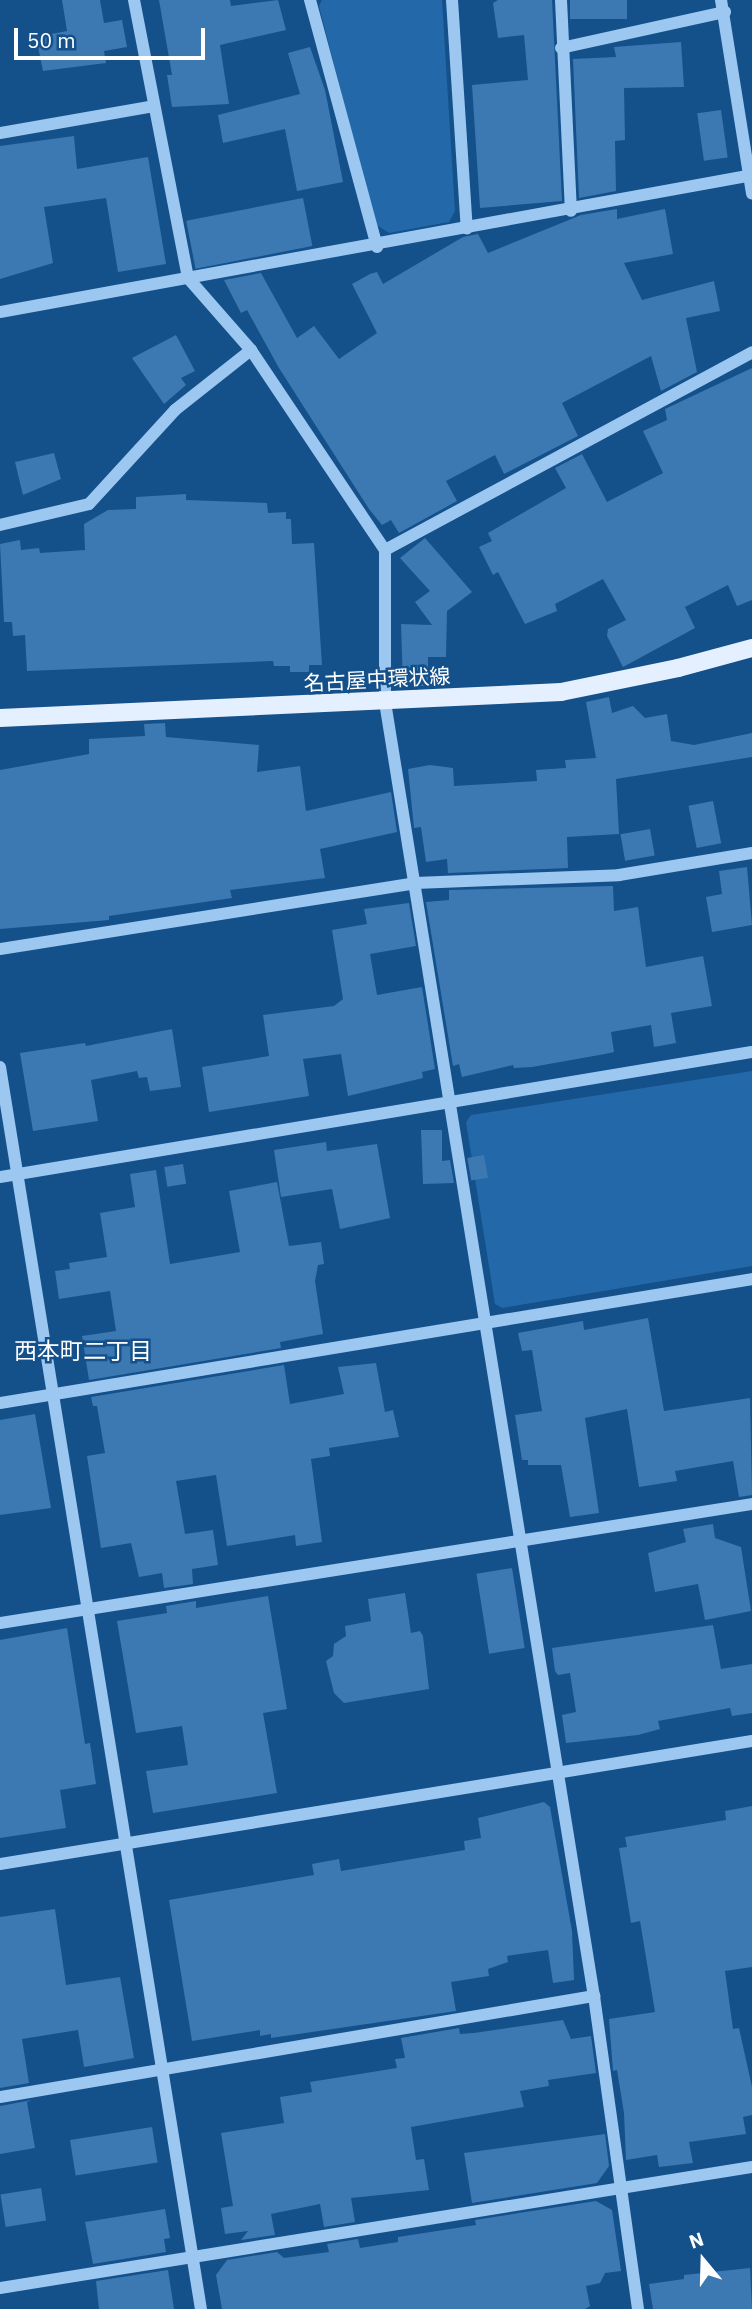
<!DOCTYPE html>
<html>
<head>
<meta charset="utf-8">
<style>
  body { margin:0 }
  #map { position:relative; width:752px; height:2309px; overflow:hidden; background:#14508a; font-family:"IBM Plex Sans","Noto Sans JP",sans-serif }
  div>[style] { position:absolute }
  .green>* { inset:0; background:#2368a8 }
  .building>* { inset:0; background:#3c79b3; transform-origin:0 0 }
  .minor>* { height:12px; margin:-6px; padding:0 6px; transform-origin:6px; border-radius:6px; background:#9bc7f0 }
  .major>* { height:18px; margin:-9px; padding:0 9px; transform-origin:9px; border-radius:9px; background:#e4f0ff }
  span { translate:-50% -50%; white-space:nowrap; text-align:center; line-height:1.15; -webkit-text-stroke:5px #14508a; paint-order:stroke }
  .street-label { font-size:21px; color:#fff }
  .neighbourhood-label { font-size:23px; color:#fff }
  .north { position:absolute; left:668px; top:2225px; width:70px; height:70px; -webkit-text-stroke:5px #14508a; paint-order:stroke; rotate:341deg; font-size:19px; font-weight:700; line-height:28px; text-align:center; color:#fff }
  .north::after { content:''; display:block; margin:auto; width:24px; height:32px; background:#fff; clip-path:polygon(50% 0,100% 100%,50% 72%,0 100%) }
  .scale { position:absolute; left:14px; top:28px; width:191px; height:32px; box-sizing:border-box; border:4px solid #fff; border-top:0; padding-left:9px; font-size:21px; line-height:24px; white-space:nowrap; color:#fff; -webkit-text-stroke:5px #14508a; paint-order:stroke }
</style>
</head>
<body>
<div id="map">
  <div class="green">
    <div style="clip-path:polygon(322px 0,442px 0,455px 211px,449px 222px,389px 233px,375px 224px,319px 6px)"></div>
    <div style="clip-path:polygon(752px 1071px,752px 1266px,502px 1308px,495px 1304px,466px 1122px,471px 1115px)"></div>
  </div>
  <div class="building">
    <div style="clip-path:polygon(62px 0,100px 0,104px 23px,122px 20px,127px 47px,104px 51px,106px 63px,43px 71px,36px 37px,67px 31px)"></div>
    <div style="clip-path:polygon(159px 0,230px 0,231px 6px,278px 0,286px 30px,220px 45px,229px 104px,172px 107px,167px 75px,172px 75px)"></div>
    <div style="clip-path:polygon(498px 0,552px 0,562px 201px,480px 208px,472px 85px,528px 80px,524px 35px,498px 38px,493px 3px)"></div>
    <div style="left:570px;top:0;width:57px;height:19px"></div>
    <div style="clip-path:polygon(681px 42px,684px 87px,624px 88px,625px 140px,615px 141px,616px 191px,579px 198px,573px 59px,616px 57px,614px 47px)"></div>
    <div style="clip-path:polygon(310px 47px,325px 90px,343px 182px,297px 191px,285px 129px,223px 143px,218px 115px,300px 94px,288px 53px)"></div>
    <div style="left:721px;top:110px;width:48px;height:24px;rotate:82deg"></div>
    <div style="clip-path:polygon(74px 136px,77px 169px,148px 157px,166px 264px,118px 272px,106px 198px,44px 207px,53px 263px,0 279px,0 146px)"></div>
    <div style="left:303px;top:198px;width:49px;height:119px;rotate:79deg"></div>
    <div style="clip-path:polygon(617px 209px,617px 219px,665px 209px,673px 254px,624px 263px,642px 300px,714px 281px,720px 311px,686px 318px,697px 372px,661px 391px,651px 356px,562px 403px,578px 436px,504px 474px,495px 455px,446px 481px,457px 501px,399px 533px,391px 520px,382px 525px,369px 509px,279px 368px,247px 310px,241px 313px,224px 280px,261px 273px,297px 338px,314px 326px,339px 359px,377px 333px,352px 284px,370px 274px,377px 272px,383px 284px,463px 237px,478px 234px,488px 253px,581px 215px)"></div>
    <div style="clip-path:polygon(176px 335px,195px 371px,181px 378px,186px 385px,164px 404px,132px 358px)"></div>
    <div style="clip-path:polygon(752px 368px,752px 600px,737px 606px,728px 585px,685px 607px,695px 628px,623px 667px,607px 636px,608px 629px,626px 620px,603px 579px,555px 604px,557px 611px,525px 624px,498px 572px,493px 575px,479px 547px,492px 541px,488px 533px,566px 488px,555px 468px,582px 454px,607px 502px,663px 473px,643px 431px,667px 420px,665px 409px)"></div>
    <div style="clip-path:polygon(54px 453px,61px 479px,23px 495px,15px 462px)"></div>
    <div style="clip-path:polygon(186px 494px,186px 500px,267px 503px,268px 513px,286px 512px,286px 519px,291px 519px,292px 544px,314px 543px,322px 665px,309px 665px,309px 672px,290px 672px,290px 666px,274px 666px,273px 661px,27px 671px,25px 635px,13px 636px,12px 622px,4px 622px,0 544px,20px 540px,21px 550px,39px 548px,40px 553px,85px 550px,84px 524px,108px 510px,136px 509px,136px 497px)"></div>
    <div style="clip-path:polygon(425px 538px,472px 592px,447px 611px,446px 657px,428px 657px,428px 686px,403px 686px,401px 624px,432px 625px,415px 602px,430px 591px,400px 558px)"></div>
    <div style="clip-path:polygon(609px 697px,612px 713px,633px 706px,645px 718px,667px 714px,671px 741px,694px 745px,752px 733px,752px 757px,616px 779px,619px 834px,567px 837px,568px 868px,448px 873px,447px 859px,426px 862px,421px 827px,414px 828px,408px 769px,430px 765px,453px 768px,454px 786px,537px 781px,536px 770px,566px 768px,565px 760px,596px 758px,586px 702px)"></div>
    <div style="clip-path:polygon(165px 723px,166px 737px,259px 745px,257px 772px,300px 766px,306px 811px,391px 792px,397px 832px,320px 849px,325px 878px,230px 890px,232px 898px,109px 916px,109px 920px,0 929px,0 770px,89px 754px,89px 739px,145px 736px,144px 724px)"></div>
    <div style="left:713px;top:801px;width:43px;height:25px;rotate:79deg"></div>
    <div style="left:650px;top:829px;width:27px;height:30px;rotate:80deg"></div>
    <div style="clip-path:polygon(747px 867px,752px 925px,712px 932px,706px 897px,722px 894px,719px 871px)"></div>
    <div style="clip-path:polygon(613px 886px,614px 911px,638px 907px,646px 967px,703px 956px,712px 1006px,671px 1013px,676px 1043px,654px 1047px,651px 1025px,611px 1032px,614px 1052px,605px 1054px,532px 1067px,514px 1068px,513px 1065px,462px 1077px,459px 1064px,453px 1066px,426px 902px,449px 900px,449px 890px)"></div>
    <div style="clip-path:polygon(409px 903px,416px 946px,370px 954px,377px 995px,422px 987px,435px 1069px,422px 1072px,423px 1078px,348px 1096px,341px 1054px,303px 1059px,309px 1096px,209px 1112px,202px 1067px,269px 1056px,263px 1015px,334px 1006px,343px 999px,332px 930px,367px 924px,364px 909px)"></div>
    <div style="clip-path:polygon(172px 1029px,181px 1087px,150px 1091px,147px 1077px,139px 1078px,137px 1071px,91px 1080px,98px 1121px,33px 1131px,20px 1053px,85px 1043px,86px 1046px)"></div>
    <div style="clip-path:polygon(421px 1130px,442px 1130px,442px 1161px,450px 1160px,454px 1183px,423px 1184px)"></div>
    <div style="clip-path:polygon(326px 1142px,327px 1151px,377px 1144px,390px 1218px,340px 1229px,332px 1189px,281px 1197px,274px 1150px)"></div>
    <div style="left:484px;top:1155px;width:23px;height:17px;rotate:80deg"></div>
    <div style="left:183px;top:1164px;width:20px;height:19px;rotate:81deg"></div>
    <div style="clip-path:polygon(156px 1170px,170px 1264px,240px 1252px,229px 1191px,277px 1182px,289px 1246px,321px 1242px,324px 1264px,318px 1265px,315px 1281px,323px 1334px,280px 1342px,281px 1348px,89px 1380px,82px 1336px,116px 1331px,110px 1291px,59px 1299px,55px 1271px,70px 1269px,69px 1263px,107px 1257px,100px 1213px,135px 1207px,130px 1174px)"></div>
    <div style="clip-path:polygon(648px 1318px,664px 1411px,750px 1398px,752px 1495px,739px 1497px,733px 1461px,675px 1471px,677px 1481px,639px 1487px,627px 1409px,585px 1418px,599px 1513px,570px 1517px,561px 1465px,528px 1465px,528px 1460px,522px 1460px,515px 1415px,542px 1411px,532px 1350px,522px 1351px,518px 1333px,583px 1321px,584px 1330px)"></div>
    <div style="clip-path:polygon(376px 1363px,385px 1412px,393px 1410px,399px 1437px,329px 1448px,330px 1456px,311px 1459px,322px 1542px,296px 1546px,295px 1535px,227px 1546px,216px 1475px,176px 1481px,185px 1534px,213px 1530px,218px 1565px,192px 1569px,193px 1584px,164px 1588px,162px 1573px,139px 1577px,131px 1543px,101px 1548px,87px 1456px,105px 1453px,97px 1406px,93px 1406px,91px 1397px,284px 1365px,290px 1404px,344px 1394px,338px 1367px)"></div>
    <div style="clip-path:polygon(35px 1414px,51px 1508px,0 1515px,0 1420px)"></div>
    <div style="clip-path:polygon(713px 1524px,715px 1538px,741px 1547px,751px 1611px,705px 1620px,698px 1584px,655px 1592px,648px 1553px,686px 1542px,683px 1529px)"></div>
    <div style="left:512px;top:1568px;width:81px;height:36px;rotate:81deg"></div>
    <div style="clip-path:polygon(405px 1593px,411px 1633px,420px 1631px,423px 1636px,429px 1689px,344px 1703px,334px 1693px,326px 1661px,333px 1656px,334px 1644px,346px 1636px,345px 1626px,371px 1621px,368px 1599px)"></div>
    <div style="clip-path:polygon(268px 1596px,287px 1709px,263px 1713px,277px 1793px,153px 1813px,146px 1771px,188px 1765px,182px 1726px,136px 1733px,117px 1621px,167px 1613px,166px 1606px,196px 1601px,196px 1608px)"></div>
    <div style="clip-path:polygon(713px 1625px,721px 1669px,752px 1664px,752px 1713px,732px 1716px,730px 1708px,658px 1721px,660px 1729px,638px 1735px,566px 1743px,562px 1715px,576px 1712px,570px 1673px,558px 1675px,555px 1671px,552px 1648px)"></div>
    <div style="clip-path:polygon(67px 1628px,85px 1744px,90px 1743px,96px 1784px,60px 1790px,66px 1828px,0 1838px,0 1640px)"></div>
    <div style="clip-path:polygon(544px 1802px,550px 1807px,572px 1931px,574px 1980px,553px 1983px,548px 1950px,507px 1956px,508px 1962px,488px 1969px,489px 1976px,451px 1982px,456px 2011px,271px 2038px,271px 2034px,260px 2036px,260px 2030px,192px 2041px,169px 1900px,314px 1875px,312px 1864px,339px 1859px,341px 1871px,465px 1850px,464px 1841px,481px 1838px,478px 1818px)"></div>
    <div style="clip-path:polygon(752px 1806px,752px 1967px,725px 1971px,733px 2029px,739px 2028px,752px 2087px,752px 2115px,743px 2117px,746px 2134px,689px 2142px,693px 2163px,659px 2167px,657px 2155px,626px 2160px,624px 2113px,617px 2070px,613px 2071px,609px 2019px,655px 2012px,640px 1921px,631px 1923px,619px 1848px,627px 1847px,625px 1837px,726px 1820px,725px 1811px)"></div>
    <div style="clip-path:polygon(55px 1909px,66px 1985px,120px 1977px,134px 2058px,84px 2067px,78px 2030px,22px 2039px,29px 2083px,0 2088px,0 1917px)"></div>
    <div style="clip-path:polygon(563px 2020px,571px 2039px,591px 2036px,596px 2073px,548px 2080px,549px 2086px,520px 2091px,524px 2107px,411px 2127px,416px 2160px,424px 2159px,429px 2190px,351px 2198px,355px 2222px,324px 2227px,320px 2204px,271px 2214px,275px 2235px,241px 2240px,248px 2231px,225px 2234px,221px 2208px,233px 2206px,221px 2133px,284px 2123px,280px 2097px,312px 2092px,310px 2082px,397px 2068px,395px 2059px,405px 2058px,401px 2038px,459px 2028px,460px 2034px,474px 2033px)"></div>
    <div style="clip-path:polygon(32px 2100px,27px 2102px,35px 2148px,0 2154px,0 2106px)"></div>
    <div style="left:152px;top:2127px;width:36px;height:83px;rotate:81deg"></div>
    <div style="clip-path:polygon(605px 2134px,609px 2166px,597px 2183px,472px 2203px,464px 2153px)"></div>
    <div style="left:41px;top:2188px;width:33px;height:41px;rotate:81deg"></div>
    <div style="clip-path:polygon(596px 2201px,612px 2210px,621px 2271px,605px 2273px,600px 2283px,586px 2286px,590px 2306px,585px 2309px,222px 2309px,216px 2275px,227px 2260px,277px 2252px,284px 2258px,329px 2252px,327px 2244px,358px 2239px,360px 2248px,398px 2242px,398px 2237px,476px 2225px,475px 2220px)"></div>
    <div style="clip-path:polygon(165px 2209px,170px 2238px,164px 2239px,166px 2252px,93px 2264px,85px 2222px)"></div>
    <div style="clip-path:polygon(750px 2268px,752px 2309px,653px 2309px,649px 2284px,684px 2279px,684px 2275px)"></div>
    <div style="clip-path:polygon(168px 2270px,174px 2309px,99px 2309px,96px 2281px)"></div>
  </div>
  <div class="minor">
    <div style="left:134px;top:0;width:283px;rotate:79deg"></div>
    <div style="left:188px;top:278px;width:96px;rotate:48.8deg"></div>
    <div style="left:251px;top:350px;width:241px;rotate:56.2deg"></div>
    <div style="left:385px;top:550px;width:152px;rotate:90deg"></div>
    <div style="left:385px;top:702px;width:1311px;rotate:80.83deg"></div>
    <div style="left:594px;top:1996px;width:316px;rotate:82deg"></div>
    <div style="left:310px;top:0;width:256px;rotate:74.8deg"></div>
    <div style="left:452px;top:0;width:229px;rotate:86.3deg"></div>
    <div style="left:561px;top:0;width:211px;rotate:87.3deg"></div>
    <div style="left:721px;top:0;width:196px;rotate:80.9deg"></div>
    <div style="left:561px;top:48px;width:168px;rotate:-12.4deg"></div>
    <div style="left:0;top:133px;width:156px;rotate:-9.9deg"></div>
    <div style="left:0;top:312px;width:764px;rotate:-10.32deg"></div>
    <div style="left:0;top:525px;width:91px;rotate:-13.3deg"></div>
    <div style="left:89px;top:504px;width:127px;rotate:-47.5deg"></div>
    <div style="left:175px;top:410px;width:97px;rotate:-38.3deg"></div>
    <div style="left:385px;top:550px;width:417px;rotate:-28.3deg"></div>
    <div style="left:0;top:949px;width:420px;rotate:-9deg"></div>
    <div style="left:415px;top:883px;width:204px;rotate:-2.2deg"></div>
    <div style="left:619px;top:875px;width:135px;rotate:-9.4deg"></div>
    <div style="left:0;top:1067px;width:1258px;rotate:80.81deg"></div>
    <div style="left:0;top:1177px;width:762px;rotate:-9.44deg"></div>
    <div style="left:0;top:1403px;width:762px;rotate:-9.36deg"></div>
    <div style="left:0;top:1623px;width:761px;rotate:-8.99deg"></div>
    <div style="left:0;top:1864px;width:762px;rotate:-9.29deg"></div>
    <div style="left:0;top:2097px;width:603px;rotate:-9.65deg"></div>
    <div style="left:0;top:2288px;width:762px;rotate:-9.14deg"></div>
  </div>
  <div class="major">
    <div style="left:0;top:718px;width:562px;rotate:-2.65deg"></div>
    <div style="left:561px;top:692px;width:119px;rotate:-11.6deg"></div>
    <div style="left:678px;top:668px;width:77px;rotate:-15.1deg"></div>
  </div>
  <div class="street-label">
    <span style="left:377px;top:679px;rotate:-3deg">名古屋中環状線</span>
  </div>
  <div class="neighbourhood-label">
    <span style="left:83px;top:1350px">西本町二丁目</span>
  </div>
  <div class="north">N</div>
  <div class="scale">50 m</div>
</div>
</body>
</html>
